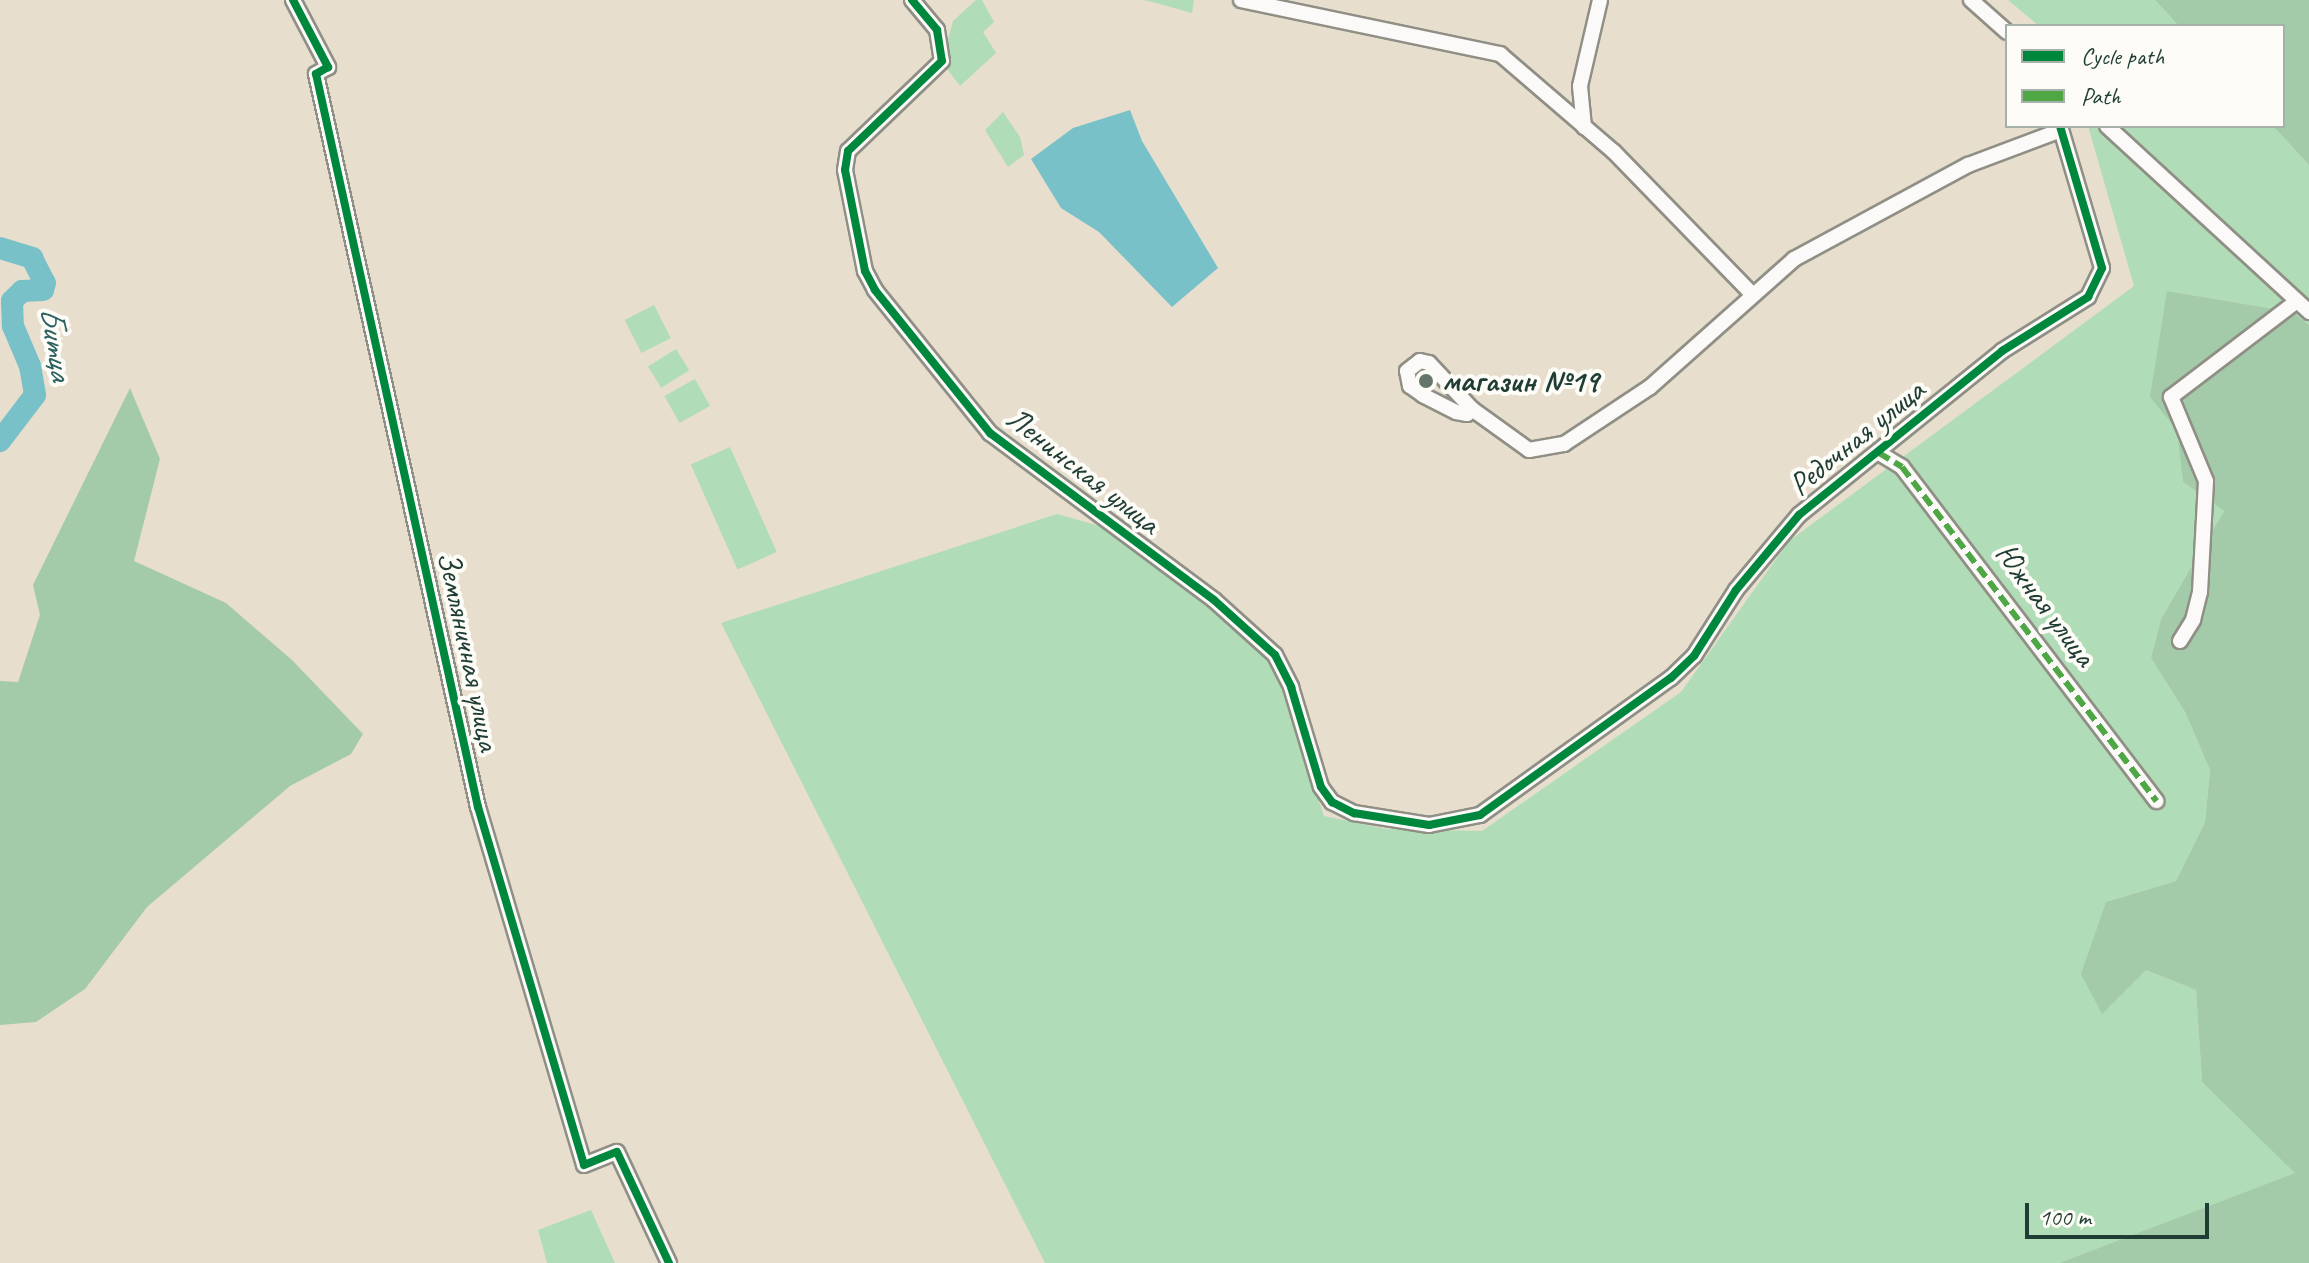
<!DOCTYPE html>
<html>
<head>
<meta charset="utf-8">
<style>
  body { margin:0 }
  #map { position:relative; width:2309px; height:1263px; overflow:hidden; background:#e8dece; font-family:Caveat,sans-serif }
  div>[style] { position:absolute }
  .green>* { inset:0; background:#b0ddb7; transform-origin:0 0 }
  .forest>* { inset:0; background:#a3cba9 }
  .water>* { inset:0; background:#78c1c8 }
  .river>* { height:22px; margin:-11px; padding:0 11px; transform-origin:11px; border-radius:11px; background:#78c1c8 }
  .roads { filter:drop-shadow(2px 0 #8f8f85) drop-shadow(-2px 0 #8f8f85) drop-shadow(0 2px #8f8f85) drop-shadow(0 -2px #8f8f85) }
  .street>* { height:14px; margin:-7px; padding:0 7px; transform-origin:7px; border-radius:7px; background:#fcfaf8 }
  .quiet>* { height:6px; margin-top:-3px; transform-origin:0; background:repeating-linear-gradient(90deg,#4fa644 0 12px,transparent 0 18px) }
  .cycleway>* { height:8px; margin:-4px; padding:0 4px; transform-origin:4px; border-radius:4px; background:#00873e }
  .dots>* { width:22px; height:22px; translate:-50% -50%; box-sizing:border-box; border:4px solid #fdfcf7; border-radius:50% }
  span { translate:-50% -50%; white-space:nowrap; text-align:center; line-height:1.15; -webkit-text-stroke:8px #fdfcf7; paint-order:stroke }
  .poi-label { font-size:32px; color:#1f3d34; font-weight:700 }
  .left { translate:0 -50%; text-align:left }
  .street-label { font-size:32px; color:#1f3d34 }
  .water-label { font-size:34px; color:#2b6160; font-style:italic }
  .legend { position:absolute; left:2005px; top:24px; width:280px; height:104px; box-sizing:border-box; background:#fdfcf7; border:2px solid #a4b0a9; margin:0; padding:10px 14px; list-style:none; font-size:24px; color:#1f3d34 }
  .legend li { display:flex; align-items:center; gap:16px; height:40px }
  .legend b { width:40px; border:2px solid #a4b0a9 }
  .scale { position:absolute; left:2025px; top:1203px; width:184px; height:36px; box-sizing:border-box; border:4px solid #1f3d34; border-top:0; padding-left:10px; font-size:24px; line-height:28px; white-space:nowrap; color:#1f3d34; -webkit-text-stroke:6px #fdfcf7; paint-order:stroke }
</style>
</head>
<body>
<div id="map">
  <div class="green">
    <div style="clip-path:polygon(976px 0,982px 0,994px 22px,983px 32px,996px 53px,960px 86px,942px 62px,953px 21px)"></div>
    <div style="clip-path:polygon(1143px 0,1194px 0,1192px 13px,1156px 3px)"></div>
    <div style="clip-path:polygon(2008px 0,2155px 0,2179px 26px,2039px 26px)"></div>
    <div style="clip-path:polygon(1003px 112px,1020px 137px,1024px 155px,1008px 167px,985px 130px)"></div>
    <div style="clip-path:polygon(2088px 126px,2273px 126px,2309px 165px,2309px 325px,2293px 312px,2167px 291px,2183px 482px,2224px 511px,2161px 619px,2151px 658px,2185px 712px,2210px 770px,2205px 822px,2176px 881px,2106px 902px,2146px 970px,2196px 990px,2202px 1082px,2296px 1173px,2059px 1263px,1045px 1263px,721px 623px,1057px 514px,1121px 532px,1269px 652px,1324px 816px,1387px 829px,1482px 831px,1681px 692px,1789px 541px,2134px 286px)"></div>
    <div style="left:654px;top:305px;width:37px;height:33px;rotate:63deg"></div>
    <div style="left:676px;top:349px;width:25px;height:33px;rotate:58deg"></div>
    <div style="left:695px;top:379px;width:31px;height:35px;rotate:61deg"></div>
    <div style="left:730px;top:447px;width:115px;height:43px;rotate:66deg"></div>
    <div style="clip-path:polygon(591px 1210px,615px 1263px,547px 1263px,538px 1230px)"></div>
  </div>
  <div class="forest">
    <div style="clip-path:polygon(2155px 0,2309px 0,2309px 165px,2273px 126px,2283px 126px,2283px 26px,2179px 26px)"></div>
    <div style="clip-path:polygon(2167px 291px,2293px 312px,2309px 325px,2309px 1263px,2059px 1263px,2295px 1173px,2202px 1082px,2196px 990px,2146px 970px,2102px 1014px,2081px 974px,2106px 902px,2176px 881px,2205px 822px,2210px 770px,2185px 712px,2151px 658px,2161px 619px,2224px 511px,2183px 482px,2177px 430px,2150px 397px)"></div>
    <div style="clip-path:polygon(130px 388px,160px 459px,134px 561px,226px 603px,292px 660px,363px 734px,351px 754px,290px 786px,147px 907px,85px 989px,36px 1022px,0 1025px,0 681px,18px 682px,40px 615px,33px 585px)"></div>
  </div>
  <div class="water">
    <div style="clip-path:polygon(1130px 110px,1142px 141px,1218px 268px,1172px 307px,1099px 232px,1061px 208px,1031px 159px,1073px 128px)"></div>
  </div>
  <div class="river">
    <div style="left:0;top:248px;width:34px;rotate:17deg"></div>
    <div style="left:32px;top:258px;width:28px;rotate:63deg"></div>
    <div style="left:45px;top:283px;width:7px;rotate:106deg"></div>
    <div style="left:43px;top:290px;width:21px;rotate:177deg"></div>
    <div style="left:22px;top:291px;width:14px;rotate:135deg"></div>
    <div style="left:12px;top:301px;width:25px;rotate:88deg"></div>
    <div style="left:13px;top:326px;width:43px;rotate:67deg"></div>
    <div style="left:30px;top:366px;width:29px;rotate:80deg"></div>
    <div style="left:35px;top:395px;width:58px;rotate:127.3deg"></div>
  </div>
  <div class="roads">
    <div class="street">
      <div style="left:293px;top:0;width:76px;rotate:62.4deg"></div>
      <div style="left:328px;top:67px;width:14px;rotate:150deg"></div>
      <div style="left:316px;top:74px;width:751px;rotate:77.54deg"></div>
      <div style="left:478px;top:807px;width:373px;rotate:73.5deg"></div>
      <div style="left:584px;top:1165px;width:35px;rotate:-22deg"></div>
      <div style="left:617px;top:1152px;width:123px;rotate:64.9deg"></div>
      <div style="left:912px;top:0;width:39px;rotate:50deg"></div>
      <div style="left:937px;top:30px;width:31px;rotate:81deg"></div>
      <div style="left:942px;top:61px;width:130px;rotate:136.2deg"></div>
      <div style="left:848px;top:151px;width:19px;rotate:99deg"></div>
      <div style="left:845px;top:170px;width:103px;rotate:78.8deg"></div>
      <div style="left:865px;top:271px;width:21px;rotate:62deg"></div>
      <div style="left:875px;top:290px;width:184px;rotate:51.2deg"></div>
      <div style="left:990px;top:433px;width:279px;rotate:36.7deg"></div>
      <div style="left:1214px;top:600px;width:82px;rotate:42deg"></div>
      <div style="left:1275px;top:655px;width:36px;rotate:63deg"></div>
      <div style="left:1291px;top:687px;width:104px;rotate:73.3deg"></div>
      <div style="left:1321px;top:787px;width:19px;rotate:54deg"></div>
      <div style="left:1332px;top:802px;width:25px;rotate:27deg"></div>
      <div style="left:1354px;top:813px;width:76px;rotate:9.1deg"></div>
      <div style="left:1429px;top:825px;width:52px;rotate:-11.1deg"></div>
      <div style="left:1480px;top:815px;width:235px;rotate:-35.7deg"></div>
      <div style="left:1671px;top:678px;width:32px;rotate:-44deg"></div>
      <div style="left:1694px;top:656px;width:78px;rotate:-57.5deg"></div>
      <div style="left:1736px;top:590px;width:98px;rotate:-50deg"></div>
      <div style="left:1799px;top:515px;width:261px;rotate:-38.9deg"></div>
      <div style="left:2002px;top:351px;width:102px;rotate:-32.1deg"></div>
      <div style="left:2088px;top:297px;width:32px;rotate:-64deg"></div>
      <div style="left:2102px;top:268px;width:148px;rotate:-106.5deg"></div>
      <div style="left:1241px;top:0;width:265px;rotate:11.8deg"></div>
      <div style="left:1500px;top:54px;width:150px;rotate:40.7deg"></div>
      <div style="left:1614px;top:152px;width:195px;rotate:45.8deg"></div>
      <div style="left:1971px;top:0;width:48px;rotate:41.6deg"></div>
      <div style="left:2107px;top:126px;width:275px;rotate:42.6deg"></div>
      <div style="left:1584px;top:127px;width:41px;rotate:-95.6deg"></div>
      <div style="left:1580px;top:86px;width:88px;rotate:-76.9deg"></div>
      <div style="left:1472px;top:409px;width:7px;rotate:135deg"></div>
      <div style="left:1467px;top:414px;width:11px;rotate:-170deg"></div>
      <div style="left:1456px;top:412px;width:37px;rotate:-153deg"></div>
      <div style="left:1423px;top:395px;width:16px;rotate:-145deg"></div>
      <div style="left:1410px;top:386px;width:15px;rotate:-101deg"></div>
      <div style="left:1407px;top:371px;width:16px;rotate:-38deg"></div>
      <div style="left:1420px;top:361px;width:9px;rotate:13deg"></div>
      <div style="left:1429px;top:363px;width:63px;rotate:46.9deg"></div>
      <div style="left:1472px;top:409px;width:70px;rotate:35.7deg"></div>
      <div style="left:1529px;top:450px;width:36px;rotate:-10deg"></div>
      <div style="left:1564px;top:444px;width:103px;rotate:-33.5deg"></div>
      <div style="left:1650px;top:387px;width:193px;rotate:-41.6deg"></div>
      <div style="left:1794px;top:259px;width:198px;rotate:-28.4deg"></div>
      <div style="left:1968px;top:165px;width:99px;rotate:-20.6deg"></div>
      <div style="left:1879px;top:453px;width:27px;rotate:31deg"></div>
      <div style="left:1902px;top:467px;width:420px;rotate:52.7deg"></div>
      <div style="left:2180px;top:641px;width:25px;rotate:-58deg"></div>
      <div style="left:2193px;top:620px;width:29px;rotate:-76deg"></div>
      <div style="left:2200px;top:592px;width:111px;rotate:-86.9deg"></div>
      <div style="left:2206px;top:481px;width:91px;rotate:-112.6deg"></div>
      <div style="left:2171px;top:397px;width:158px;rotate:-37.3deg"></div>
    </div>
  </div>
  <div class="quiet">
    <div style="left:1879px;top:453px;width:27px;rotate:31deg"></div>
    <div style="left:1902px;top:467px;width:420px;rotate:52.7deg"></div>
  </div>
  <div class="cycleway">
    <div style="left:293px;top:0;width:76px;rotate:62.4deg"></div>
    <div style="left:328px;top:67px;width:14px;rotate:150deg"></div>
    <div style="left:316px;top:74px;width:751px;rotate:77.54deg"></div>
    <div style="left:478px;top:807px;width:373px;rotate:73.5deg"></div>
    <div style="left:584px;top:1165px;width:35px;rotate:-22deg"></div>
    <div style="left:617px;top:1152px;width:123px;rotate:64.9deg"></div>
    <div style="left:912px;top:0;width:39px;rotate:50deg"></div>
    <div style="left:937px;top:30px;width:31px;rotate:81deg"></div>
    <div style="left:942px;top:61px;width:130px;rotate:136.2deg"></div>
    <div style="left:848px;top:151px;width:19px;rotate:99deg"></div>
    <div style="left:845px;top:170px;width:103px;rotate:78.8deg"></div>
    <div style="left:865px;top:271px;width:21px;rotate:62deg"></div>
    <div style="left:875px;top:290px;width:184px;rotate:51.2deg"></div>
    <div style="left:990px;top:433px;width:279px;rotate:36.7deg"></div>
    <div style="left:1214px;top:600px;width:82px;rotate:42deg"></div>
    <div style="left:1275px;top:655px;width:36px;rotate:63deg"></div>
    <div style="left:1291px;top:687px;width:104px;rotate:73.3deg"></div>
    <div style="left:1321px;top:787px;width:19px;rotate:54deg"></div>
    <div style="left:1332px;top:802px;width:25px;rotate:27deg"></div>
    <div style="left:1354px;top:813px;width:76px;rotate:9.1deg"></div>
    <div style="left:1429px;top:825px;width:52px;rotate:-11.1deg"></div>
    <div style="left:1480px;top:815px;width:235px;rotate:-35.7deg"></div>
    <div style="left:1671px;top:678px;width:32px;rotate:-44deg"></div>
    <div style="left:1694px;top:656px;width:78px;rotate:-57.5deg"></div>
    <div style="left:1736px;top:590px;width:98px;rotate:-50deg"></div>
    <div style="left:1799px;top:515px;width:261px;rotate:-38.9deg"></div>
    <div style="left:2002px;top:351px;width:102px;rotate:-32.1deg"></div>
    <div style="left:2088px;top:297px;width:32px;rotate:-64deg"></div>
    <div style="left:2102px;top:268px;width:148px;rotate:-106.5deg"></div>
  </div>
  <div class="dots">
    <div style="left:1426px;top:381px;background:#65756a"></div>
  </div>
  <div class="poi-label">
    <span class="left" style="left:1442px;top:381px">магазин №19</span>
  </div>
  <div class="street-label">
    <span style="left:1857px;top:438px;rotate:-39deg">Редочная улица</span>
    <span style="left:1083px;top:471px;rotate:38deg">Ленинская улица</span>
    <span style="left:2045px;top:605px;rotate:53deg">Южная улица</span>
    <span style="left:468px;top:651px;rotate:78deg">Земляничная улица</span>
  </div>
  <div class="water-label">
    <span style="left:57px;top:343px;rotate:81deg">Битца</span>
  </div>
  <ul class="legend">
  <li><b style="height:10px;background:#00873e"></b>Cycle path</li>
  <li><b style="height:10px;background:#4fa644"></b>Path</li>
  </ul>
  <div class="scale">100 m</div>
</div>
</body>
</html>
